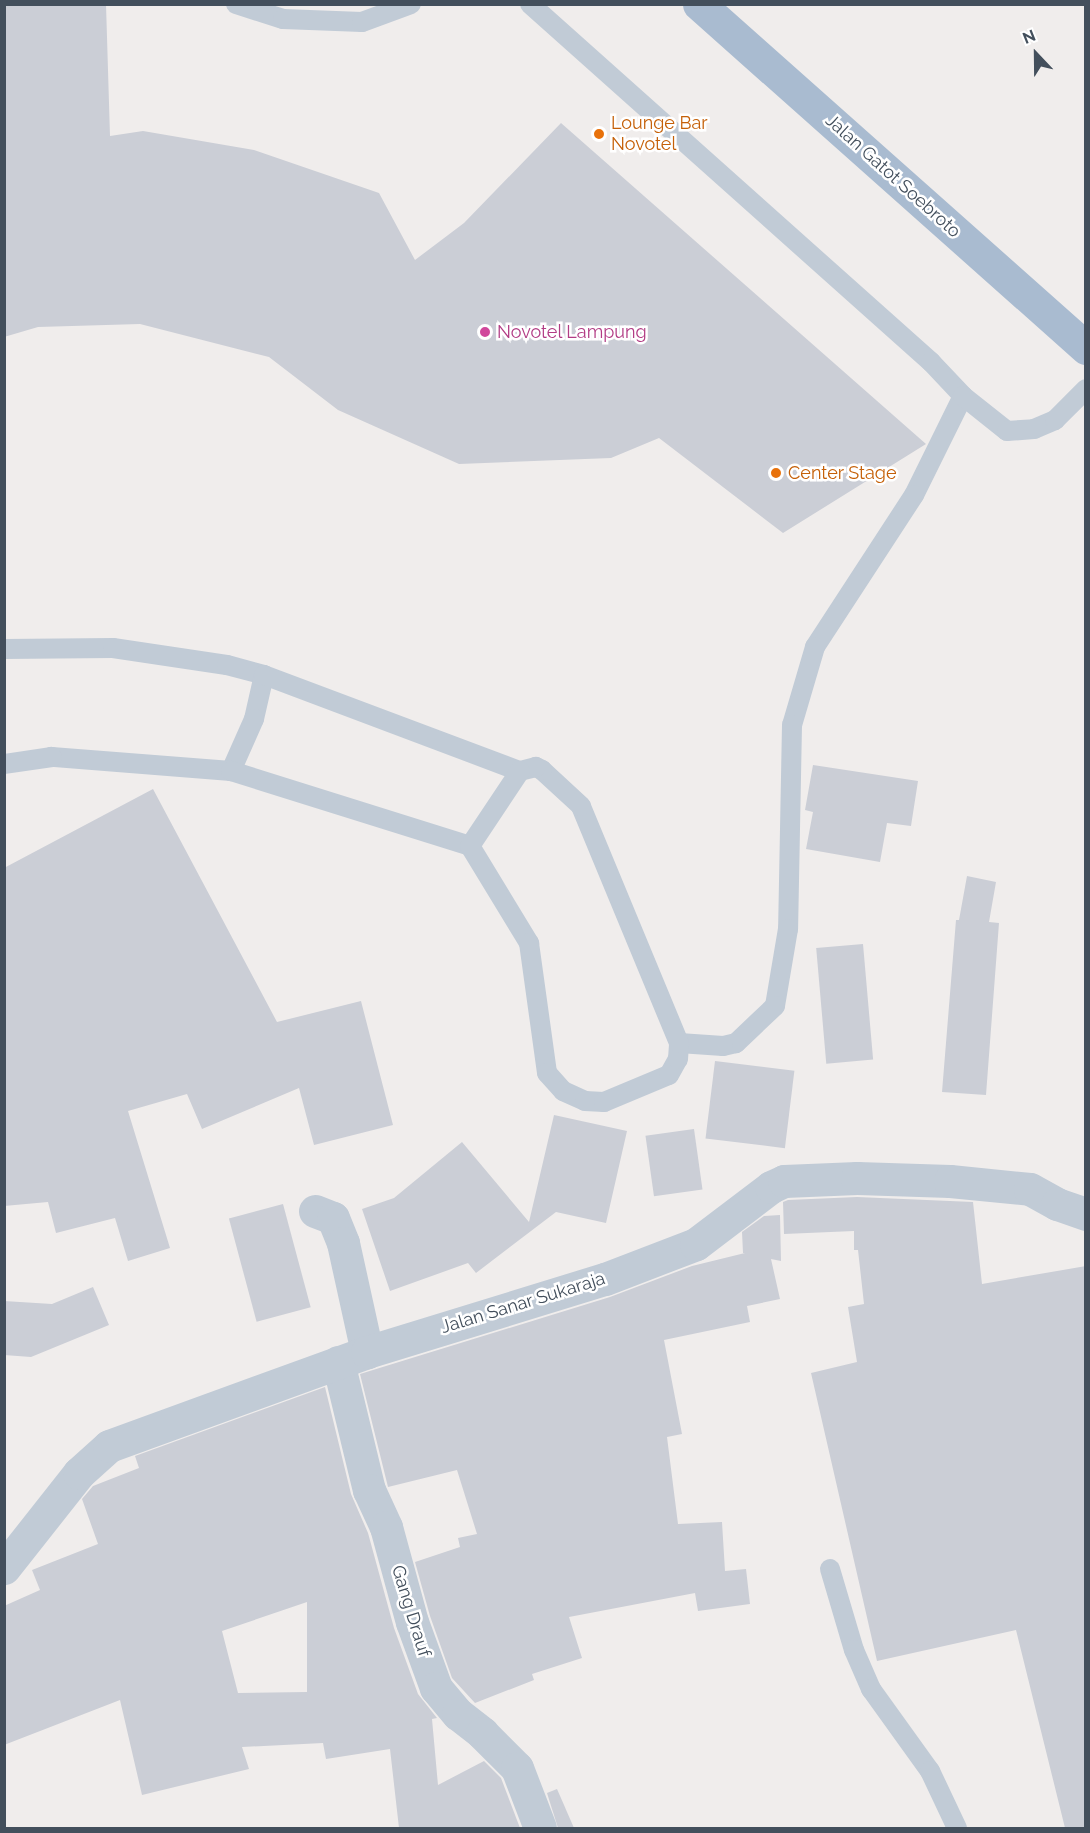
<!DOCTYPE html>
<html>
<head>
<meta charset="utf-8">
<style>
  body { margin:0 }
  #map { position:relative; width:1090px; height:1833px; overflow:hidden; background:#f0edec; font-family:Raleway,sans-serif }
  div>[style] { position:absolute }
  .building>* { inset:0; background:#cbced6; transform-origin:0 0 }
  .lane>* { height:20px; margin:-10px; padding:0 10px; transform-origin:10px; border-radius:10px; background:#c1cbd6 }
  .street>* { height:33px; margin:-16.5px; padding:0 16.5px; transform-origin:16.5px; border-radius:16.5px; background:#c1cbd6 }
  .primary>* { height:33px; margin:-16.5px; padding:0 16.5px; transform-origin:16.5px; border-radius:16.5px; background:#a9bbd0 }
  .dots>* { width:16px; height:16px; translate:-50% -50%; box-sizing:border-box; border:3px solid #fff; border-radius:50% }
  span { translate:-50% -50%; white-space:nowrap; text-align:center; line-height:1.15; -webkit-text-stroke:5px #fff; paint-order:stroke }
  .food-label { font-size:18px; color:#c56008 }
  .left { translate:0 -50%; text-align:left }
  .street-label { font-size:18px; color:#434f5c }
  .hotel-label { font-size:18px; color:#b23c85 }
  .frame { position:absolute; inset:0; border:6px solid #434f5c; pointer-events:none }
  .north { position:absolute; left:1006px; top:24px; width:60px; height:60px; -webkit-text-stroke:4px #fff; paint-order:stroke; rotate:338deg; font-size:16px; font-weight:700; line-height:24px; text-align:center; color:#434f5c }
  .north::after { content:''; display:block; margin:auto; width:21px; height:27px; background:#434f5c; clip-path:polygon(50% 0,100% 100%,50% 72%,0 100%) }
</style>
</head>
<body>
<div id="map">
  <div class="building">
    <div style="clip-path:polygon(4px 4px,106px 4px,110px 136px,143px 131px,254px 150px,379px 193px,415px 260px,464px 223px,561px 123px,926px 444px,783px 533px,659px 438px,611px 458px,459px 464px,338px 410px,269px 357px,140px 324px,38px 327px,4px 337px)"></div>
    <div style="clip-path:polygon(813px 765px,918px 781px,911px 826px,887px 823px,880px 862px,806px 849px,813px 812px,805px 810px)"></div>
    <div style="clip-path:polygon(153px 789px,277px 1022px,361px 1001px,393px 1125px,314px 1145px,299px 1088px,202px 1129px,187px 1094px,128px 1111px,170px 1248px,128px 1261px,115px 1218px,56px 1233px,48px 1202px,4px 1206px,4px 868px)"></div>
    <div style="clip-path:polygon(967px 876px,996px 882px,989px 922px,999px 923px,986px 1095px,942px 1092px,956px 920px,959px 920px)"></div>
    <div style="left:863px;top:944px;width:116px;height:47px;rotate:85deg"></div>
    <div style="left:715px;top:1061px;width:80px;height:78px;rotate:7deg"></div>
    <div style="clip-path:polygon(554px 1115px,627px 1131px,606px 1223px,556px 1212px,476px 1273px,468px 1263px,390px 1291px,362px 1209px,394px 1198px,462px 1142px,529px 1222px)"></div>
    <div style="left:694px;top:1129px;width:61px;height:49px;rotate:82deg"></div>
    <div style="clip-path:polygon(857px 1197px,973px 1202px,982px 1284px,1086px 1266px,1086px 1828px,1065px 1828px,1016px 1630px,877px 1661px,811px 1373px,857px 1362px,848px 1307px,864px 1304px,858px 1250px,854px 1250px,854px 1231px,784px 1234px,783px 1202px,788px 1200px)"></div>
    <div style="left:283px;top:1204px;width:107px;height:56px;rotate:75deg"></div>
    <div style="clip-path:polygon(780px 1215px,781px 1261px,771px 1259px,780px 1299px,747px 1306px,750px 1322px,664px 1340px,682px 1434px,667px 1437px,678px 1524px,722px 1522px,725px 1571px,746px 1569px,750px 1604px,698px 1611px,695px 1593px,569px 1617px,582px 1658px,532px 1674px,534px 1680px,475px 1703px,452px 1678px,430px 1616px,415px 1562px,460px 1547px,458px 1538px,477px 1534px,457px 1470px,388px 1487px,360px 1374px,610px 1297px,692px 1266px,745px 1253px,743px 1253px,742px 1232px,764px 1216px)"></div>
    <div style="clip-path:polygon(93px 1287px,109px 1325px,31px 1357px,4px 1355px,4px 1301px,52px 1304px)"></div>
    <div style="clip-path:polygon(evenodd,325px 1387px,351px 1494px,368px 1533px,394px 1628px,418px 1694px,437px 1718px,432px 1719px,438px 1785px,484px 1761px,501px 1778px,520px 1828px,399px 1828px,390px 1749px,326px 1759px,323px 1743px,242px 1747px,249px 1769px,142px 1795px,120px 1700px,4px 1745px,4px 1606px,40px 1590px,32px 1570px,98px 1544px,82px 1499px,93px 1486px,139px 1468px,135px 1456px,325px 1387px,307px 1602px,307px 1692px,238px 1693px,222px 1631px,307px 1602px)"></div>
    <div style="clip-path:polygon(557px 1789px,574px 1828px,558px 1828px,547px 1793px)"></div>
  </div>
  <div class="lane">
    <div style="left:236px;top:4px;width:49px;rotate:17.7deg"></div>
    <div style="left:283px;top:19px;width:79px;rotate:2.2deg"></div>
    <div style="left:362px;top:22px;width:52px;rotate:-20.2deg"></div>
    <div style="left:530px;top:4px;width:538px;rotate:41.76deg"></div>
    <div style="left:931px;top:362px;width:47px;rotate:46.7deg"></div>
    <div style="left:963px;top:396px;width:110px;rotate:116.3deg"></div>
    <div style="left:914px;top:495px;width:181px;rotate:123.1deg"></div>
    <div style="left:815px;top:647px;width:81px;rotate:106.4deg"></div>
    <div style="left:792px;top:725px;width:204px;rotate:91.1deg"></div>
    <div style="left:788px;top:929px;width:78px;rotate:99.6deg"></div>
    <div style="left:775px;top:1006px;width:54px;rotate:136.5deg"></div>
    <div style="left:736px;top:1043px;width:13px;rotate:167deg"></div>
    <div style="left:723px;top:1046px;width:44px;rotate:-176.1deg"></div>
    <div style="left:963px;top:396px;width:56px;rotate:38.5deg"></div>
    <div style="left:1007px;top:431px;width:27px;rotate:-4deg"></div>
    <div style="left:1034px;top:429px;width:23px;rotate:-23deg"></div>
    <div style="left:1055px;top:420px;width:44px;rotate:-45deg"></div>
    <div style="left:4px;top:649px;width:109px;rotate:-0.5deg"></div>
    <div style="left:113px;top:648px;width:115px;rotate:8.5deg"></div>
    <div style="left:227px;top:665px;width:38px;rotate:15deg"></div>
    <div style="left:264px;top:675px;width:45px;rotate:102.8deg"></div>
    <div style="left:254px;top:719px;width:57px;rotate:113.9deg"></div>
    <div style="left:231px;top:771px;width:180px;rotate:-175.5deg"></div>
    <div style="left:52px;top:757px;width:49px;rotate:171.7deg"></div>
    <div style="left:264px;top:675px;width:273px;rotate:20.6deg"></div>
    <div style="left:231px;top:771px;width:250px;rotate:17.4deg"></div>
    <div style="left:470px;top:846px;width:114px;rotate:58.7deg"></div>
    <div style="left:529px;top:943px;width:131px;rotate:82.1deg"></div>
    <div style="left:547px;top:1073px;width:24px;rotate:48deg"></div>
    <div style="left:563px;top:1091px;width:24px;rotate:24deg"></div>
    <div style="left:585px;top:1101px;width:19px;rotate:3deg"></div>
    <div style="left:604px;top:1102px;width:70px;rotate:-22.6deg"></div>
    <div style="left:669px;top:1075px;width:18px;rotate:-61deg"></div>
    <div style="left:678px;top:1059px;width:16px;rotate:-86deg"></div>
    <div style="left:679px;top:1043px;width:256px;rotate:-112.5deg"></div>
    <div style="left:581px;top:806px;width:53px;rotate:-137.3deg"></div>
    <div style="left:542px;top:770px;width:7px;rotate:-153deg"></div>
    <div style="left:536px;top:767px;width:16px;rotate:166deg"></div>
    <div style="left:520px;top:771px;width:90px;rotate:123.7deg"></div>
    <div style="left:830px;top:1569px;width:84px;rotate:73.5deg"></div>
    <div style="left:854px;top:1650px;width:43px;rotate:66.4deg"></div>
    <div style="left:871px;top:1689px;width:101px;rotate:54.3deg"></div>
    <div style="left:930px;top:1771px;width:63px;rotate:64.7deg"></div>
  </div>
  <div class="street">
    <div style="left:315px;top:1211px;width:19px;rotate:21deg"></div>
    <div style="left:333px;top:1218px;width:27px;rotate:68deg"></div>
    <div style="left:343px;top:1243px;width:112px;rotate:77.6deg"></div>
    <div style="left:338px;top:1362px;width:132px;rotate:76.4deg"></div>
    <div style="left:369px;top:1490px;width:41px;rotate:65.3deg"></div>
    <div style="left:386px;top:1527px;width:98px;rotate:74.7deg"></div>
    <div style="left:412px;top:1622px;width:70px;rotate:70deg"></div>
    <div style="left:436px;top:1688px;width:34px;rotate:50deg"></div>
    <div style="left:458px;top:1714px;width:31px;rotate:38deg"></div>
    <div style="left:482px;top:1733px;width:49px;rotate:45deg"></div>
    <div style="left:517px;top:1768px;width:64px;rotate:69deg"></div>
    <div style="left:4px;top:1568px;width:121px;rotate:-51.7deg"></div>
    <div style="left:79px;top:1473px;width:40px;rotate:-42deg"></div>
    <div style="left:109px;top:1446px;width:275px;rotate:-20deg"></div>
    <div style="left:367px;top:1352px;width:249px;rotate:-17.1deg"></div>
    <div style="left:605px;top:1279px;width:97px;rotate:-21deg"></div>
    <div style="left:696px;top:1244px;width:94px;rotate:-37.2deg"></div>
    <div style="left:771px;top:1187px;width:14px;rotate:-25deg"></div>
    <div style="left:784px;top:1181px;width:73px;rotate:-2.4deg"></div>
    <div style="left:857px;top:1178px;width:93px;rotate:1.8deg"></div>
    <div style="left:950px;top:1181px;width:80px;rotate:5.7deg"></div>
    <div style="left:1030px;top:1189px;width:31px;rotate:29deg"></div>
    <div style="left:1057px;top:1204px;width:31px;rotate:19deg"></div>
  </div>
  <div class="primary">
    <div style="left:699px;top:4px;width:518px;rotate:41.63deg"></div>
  </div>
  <div class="dots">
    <div style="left:599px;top:134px;background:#e8710a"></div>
    <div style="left:485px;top:332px;background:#d1479c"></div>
    <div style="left:776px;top:473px;background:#e8710a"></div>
  </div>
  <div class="food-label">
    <span class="left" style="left:611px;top:134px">Lounge Bar<br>Novotel</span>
    <span class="left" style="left:788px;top:473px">Center Stage</span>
  </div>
  <div class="street-label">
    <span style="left:893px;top:176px;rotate:42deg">Jalan Gatot Soebroto</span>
    <span style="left:523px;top:1303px;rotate:-17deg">Jalan Sanar Sukaraja</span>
    <span style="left:411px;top:1611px;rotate:73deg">Gang Drauf</span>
  </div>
  <div class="hotel-label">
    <span class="left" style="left:497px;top:332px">Novotel Lampung</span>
  </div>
  <div class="frame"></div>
  <div class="north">N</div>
</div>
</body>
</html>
